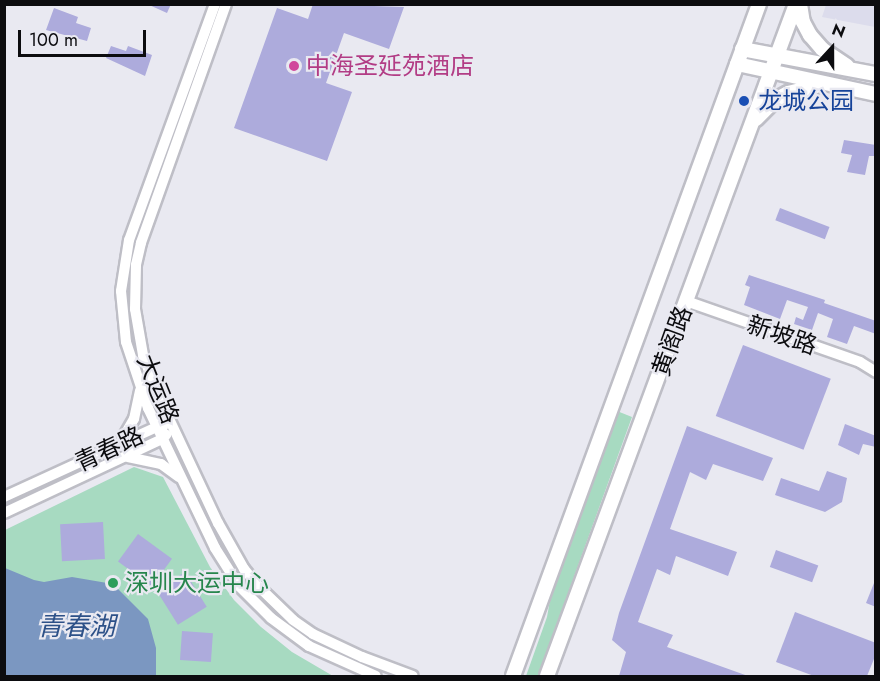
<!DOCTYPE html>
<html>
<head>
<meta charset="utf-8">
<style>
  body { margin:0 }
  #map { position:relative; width:880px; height:681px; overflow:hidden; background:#e9e9f1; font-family:Jost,"Noto Sans SC",sans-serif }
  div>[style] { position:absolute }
  .built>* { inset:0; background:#dcdcec }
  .green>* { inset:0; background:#a7dac1 }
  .water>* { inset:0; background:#7b97c1 }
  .building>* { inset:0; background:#adabdc; transform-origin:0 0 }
  .roads { filter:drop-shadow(2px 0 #bebec6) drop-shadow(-2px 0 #bebec6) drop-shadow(0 2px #bebec6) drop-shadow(0 -2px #bebec6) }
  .minor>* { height:10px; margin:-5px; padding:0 5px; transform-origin:5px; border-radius:5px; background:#fff }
  .major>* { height:14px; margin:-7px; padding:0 7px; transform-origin:7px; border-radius:7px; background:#fff }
  .dots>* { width:16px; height:16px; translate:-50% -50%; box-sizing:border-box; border:3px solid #e9e9f1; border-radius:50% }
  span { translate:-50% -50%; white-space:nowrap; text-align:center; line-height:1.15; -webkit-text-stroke:4.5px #e9e9f1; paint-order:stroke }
  .hotel-label { font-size:24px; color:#b23c85 }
  .left { translate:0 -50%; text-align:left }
  .transit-label { font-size:24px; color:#164399 }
  .street-label { font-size:24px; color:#0c0c0f }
  .leisure-label { font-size:24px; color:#27864d }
  .water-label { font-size:26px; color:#2d5188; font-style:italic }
  .frame { position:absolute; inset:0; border:6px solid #0c0c0f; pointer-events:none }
  .north { position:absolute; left:802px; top:18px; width:60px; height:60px; -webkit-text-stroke:4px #e9e9f1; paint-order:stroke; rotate:21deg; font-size:16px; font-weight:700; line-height:24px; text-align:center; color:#0c0c0f }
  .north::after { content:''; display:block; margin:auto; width:21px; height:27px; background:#0c0c0f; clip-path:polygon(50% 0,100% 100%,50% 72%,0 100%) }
  .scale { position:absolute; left:18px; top:30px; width:128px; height:27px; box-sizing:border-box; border:3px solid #0c0c0f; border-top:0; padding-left:8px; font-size:18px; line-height:21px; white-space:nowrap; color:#0c0c0f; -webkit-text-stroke:4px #e9e9f1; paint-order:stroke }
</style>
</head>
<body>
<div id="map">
  <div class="built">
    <div style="clip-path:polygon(826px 5px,875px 5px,875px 27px,822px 17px)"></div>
  </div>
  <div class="green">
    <div style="clip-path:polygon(617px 411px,632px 417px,538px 676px,526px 676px,547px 617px,552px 589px)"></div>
    <div style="clip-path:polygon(134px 467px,163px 477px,210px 567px,234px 600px,261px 627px,292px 652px,333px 676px,5px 676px,5px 530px)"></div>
  </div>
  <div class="water">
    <div style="clip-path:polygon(5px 568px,34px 580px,44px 582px,72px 577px,113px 584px,148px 619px,156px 648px,156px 676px,5px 676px)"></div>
  </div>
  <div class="building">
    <div style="clip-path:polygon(147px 4px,171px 4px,167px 13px)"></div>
    <div style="clip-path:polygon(313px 4px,404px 7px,389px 49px,344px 33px,326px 83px,352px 92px,327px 161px,234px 128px,277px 8px,308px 19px)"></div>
    <div style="clip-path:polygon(54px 8px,78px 17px,76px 23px,91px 28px,87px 41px,46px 30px)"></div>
    <div style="clip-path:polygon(111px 46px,126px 51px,128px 46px,152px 55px,145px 76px,106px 58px)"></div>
    <div style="clip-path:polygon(844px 140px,876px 145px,876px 156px,869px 156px,865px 175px,847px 172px,852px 155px,841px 153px)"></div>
    <div style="left:780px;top:208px;width:53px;height:13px;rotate:21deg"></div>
    <div style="clip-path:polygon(749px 275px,825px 300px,824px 303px,876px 321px,876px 334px,854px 326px,847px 344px,827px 337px,833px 319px,818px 313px,812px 330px,794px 324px,796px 317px,803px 320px,808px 307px,787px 300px,780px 319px,744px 305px,750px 287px,745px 285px)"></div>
    <div style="left:743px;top:345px;width:94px;height:76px;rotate:21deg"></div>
    <div style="clip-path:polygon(845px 424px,876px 436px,876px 447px,863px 444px,859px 455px,838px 445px)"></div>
    <div style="clip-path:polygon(687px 426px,773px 458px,763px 481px,713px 464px,706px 480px,690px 472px,670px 529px,737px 552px,728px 576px,676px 556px,670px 575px,657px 569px,638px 622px,673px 635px,667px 647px,748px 676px,619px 676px,626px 652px,612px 640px,619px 613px)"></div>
    <div style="clip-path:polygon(827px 471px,847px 478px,842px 502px,825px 512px,775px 495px,781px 478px,819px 491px)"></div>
    <div style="left:103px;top:522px;width:37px;height:43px;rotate:87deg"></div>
    <div style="left:138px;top:534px;width:42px;height:34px;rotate:36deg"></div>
    <div style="left:776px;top:550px;width:45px;height:18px;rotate:20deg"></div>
    <div style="left:185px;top:572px;width:41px;height:34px;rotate:58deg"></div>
    <div style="clip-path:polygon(876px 578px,876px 607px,866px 603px)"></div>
    <div style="clip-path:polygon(795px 612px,876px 643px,876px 654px,867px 676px,814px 676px,776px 662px)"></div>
    <div style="left:182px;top:631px;width:31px;height:29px;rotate:4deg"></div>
  </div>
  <div class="roads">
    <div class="minor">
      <div style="left:215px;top:4px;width:251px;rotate:110deg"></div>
      <div style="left:129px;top:240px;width:52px;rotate:98.9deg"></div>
      <div style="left:121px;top:291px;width:51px;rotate:84.4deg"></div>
      <div style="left:126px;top:342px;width:70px;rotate:71.6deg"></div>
      <div style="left:148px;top:408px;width:155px;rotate:64.4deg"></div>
      <div style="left:215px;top:548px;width:45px;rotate:57.7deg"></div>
      <div style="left:239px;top:586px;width:45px;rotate:45deg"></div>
      <div style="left:271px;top:618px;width:47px;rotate:36.4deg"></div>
      <div style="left:309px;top:646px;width:73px;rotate:24.1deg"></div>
      <div style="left:226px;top:4px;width:254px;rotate:109.6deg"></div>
      <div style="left:141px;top:243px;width:23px;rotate:103deg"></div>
      <div style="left:136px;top:265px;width:44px;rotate:91.3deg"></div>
      <div style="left:135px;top:309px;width:47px;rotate:80.1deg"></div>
      <div style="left:143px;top:355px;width:40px;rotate:69.8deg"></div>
      <div style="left:157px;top:393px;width:144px;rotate:64.9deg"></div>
      <div style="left:218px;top:523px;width:53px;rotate:60.5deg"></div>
      <div style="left:244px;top:569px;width:23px;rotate:50deg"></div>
      <div style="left:259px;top:587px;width:47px;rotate:44.1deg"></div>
      <div style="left:293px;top:620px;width:24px;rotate:35deg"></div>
      <div style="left:313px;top:634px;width:54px;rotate:25.1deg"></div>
      <div style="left:362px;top:657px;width:54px;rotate:20.4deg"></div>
      <div style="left:686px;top:301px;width:184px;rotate:19.3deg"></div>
      <div style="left:860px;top:362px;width:19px;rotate:32deg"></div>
      <div style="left:120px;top:443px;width:28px;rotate:-60deg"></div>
      <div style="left:134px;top:419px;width:29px;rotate:-78deg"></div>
      <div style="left:128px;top:457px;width:34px;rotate:12deg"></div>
      <div style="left:161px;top:464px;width:22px;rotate:36deg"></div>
      <div style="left:4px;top:497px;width:168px;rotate:-24.6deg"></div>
      <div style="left:157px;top:427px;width:6px"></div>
      <div style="left:4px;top:513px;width:174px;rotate:-25.1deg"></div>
      <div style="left:162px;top:439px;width:6px;rotate:-45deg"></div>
    </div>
    <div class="major">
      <div style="left:800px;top:4px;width:18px;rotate:81deg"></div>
      <div style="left:803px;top:22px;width:15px;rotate:62deg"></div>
      <div style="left:810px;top:35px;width:18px;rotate:49deg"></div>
      <div style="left:822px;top:49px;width:30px;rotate:34deg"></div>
      <div style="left:742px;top:49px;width:136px;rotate:10.6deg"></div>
      <div style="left:737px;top:64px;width:142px;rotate:12.2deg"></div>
      <div style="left:756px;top:119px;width:27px;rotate:-45deg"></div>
      <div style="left:775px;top:100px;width:15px;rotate:-28deg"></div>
      <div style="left:788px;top:93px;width:29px;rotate:-14deg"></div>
      <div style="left:513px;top:676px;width:716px;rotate:-69.89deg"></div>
      <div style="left:547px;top:676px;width:717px;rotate:-69.67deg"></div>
    </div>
  </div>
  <div class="dots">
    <div style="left:294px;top:66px;background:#d1479c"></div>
    <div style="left:744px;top:101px;background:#1a4fb4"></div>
    <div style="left:113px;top:583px;background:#2e9e5b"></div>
  </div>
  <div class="hotel-label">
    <span class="left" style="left:306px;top:66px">中海圣延苑酒店</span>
  </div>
  <div class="transit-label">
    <span class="left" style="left:758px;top:101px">龙城公园</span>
  </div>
  <div class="street-label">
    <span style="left:782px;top:335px;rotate:19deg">新坡路</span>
    <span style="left:672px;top:341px;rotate:-70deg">黄阁路</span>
    <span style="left:158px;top:389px;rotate:68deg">大运路</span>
    <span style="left:109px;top:449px;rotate:-25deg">青春路</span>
  </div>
  <div class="leisure-label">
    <span class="left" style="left:125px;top:583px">深圳大运中心</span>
  </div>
  <div class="water-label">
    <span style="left:76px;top:627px">青春湖</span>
  </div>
  <div class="frame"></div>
  <div class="north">N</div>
  <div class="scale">100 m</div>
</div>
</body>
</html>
